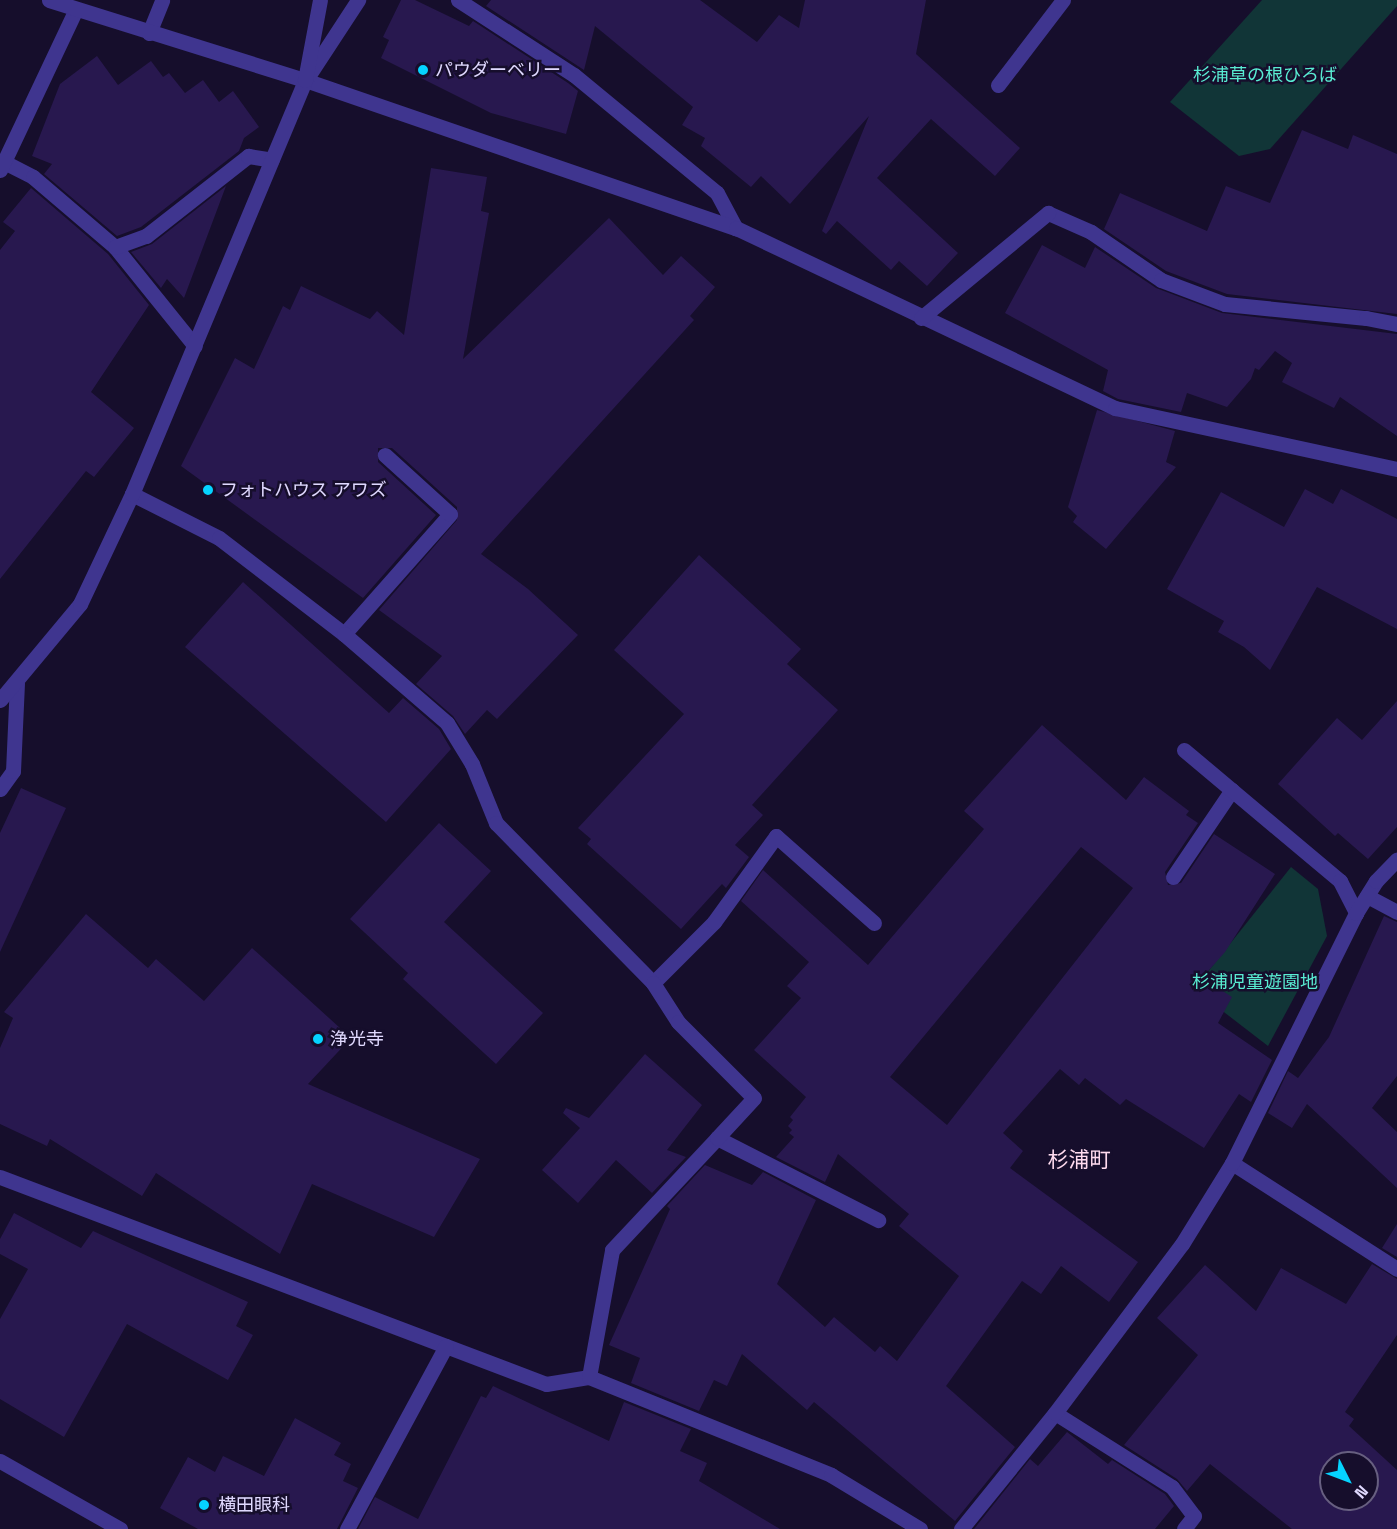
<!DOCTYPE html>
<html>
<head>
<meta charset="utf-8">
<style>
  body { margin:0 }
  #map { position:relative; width:1397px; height:1529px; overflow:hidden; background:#160e2c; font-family:"Space Grotesk","Noto Sans JP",sans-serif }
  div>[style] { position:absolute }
  .green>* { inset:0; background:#113537 }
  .building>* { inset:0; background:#28184f }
  .service>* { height:15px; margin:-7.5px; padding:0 7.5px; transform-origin:7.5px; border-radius:7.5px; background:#3f358f }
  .minor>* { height:15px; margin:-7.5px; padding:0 7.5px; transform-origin:7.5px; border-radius:7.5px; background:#3f358f }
  .dots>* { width:16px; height:16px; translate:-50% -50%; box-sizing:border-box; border:3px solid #160e2c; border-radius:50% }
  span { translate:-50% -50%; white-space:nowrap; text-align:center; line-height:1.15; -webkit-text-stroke:5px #160e2c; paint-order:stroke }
  .poi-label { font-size:18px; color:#e0d9ff }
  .left { translate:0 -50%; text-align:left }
  .park-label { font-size:18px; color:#59ecd2 }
  .quarter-label { font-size:21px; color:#ffdbef }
  .north { position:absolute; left:1319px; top:1451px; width:60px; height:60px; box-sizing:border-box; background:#160e2c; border:2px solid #675f80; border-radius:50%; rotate:132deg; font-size:16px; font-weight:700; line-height:24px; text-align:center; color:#e0d9ff }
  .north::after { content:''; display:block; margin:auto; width:21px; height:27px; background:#05d3ff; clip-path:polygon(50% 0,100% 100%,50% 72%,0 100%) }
</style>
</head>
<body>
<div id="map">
  <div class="green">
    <div style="clip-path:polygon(1262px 0,1397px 0,1397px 6px,1270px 149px,1239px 156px,1170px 102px)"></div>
    <div style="clip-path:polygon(1291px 867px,1318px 889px,1327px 936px,1268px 1046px,1194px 989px)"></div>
  </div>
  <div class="building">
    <div style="clip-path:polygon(401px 0,415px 0,469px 26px,473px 21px,568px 83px,578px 91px,566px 134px,491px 113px,381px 58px,389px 40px,383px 37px)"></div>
    <div style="clip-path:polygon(491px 0,700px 0,757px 42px,779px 15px,799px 28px,805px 0,926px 0,916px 54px,1020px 148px,995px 176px,931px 119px,877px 178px,958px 253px,927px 286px,899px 261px,891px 270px,837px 221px,826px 234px,822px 231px,869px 116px,790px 204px,761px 176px,751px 187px,701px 146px,705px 138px,682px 125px,693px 107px,595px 26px,584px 70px,486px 6px)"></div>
    <div style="clip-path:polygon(97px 56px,118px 85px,151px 61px,163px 77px,169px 73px,185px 93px,203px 80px,219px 102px,233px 91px,259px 127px,244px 138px,239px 151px,141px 227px,117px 236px,44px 174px,52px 164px,32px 156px,60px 84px)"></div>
    <div style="clip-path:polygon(1302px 130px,1348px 149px,1353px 135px,1397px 154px,1397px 314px,1227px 294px,1166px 271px,1104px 229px,1120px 193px,1207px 231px,1226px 186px,1270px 203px)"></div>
    <div style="clip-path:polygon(431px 168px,487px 177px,481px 211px,489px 213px,463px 359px,609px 218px,663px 275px,681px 256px,715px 287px,690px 316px,694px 320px,481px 554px,528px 589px,578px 635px,497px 719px,487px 710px,465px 734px,453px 716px,416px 684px,442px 656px,379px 610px,457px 520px,457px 507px,392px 448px,378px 448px,378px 462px,436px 515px,363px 598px,181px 466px,235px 358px,254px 369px,283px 306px,290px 310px,301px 286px,370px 319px,377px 311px,404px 335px)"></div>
    <div style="clip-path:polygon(226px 186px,184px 298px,167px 279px,161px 288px,131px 252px,152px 244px)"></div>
    <div style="clip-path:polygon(31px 188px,108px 254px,149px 305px,91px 392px,134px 428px,94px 477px,86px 471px,0 579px,0 250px,15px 231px,3px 222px)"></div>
    <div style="clip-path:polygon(1042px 245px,1085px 268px,1095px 247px,1156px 288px,1222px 313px,1397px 334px,1397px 436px,1340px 397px,1334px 408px,1282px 382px,1292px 363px,1275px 351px,1259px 370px,1255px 368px,1251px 379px,1227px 407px,1187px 393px,1181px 412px,1118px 399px,1103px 391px,1108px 370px,1005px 313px)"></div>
    <div style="clip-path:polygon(1097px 410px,1175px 431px,1166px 462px,1176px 467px,1106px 549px,1073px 522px,1077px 516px,1068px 507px)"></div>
    <div style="clip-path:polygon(1305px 489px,1333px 504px,1341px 489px,1397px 519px,1397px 629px,1317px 587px,1270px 670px,1244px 647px,1218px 632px,1224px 621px,1167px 589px,1221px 492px,1284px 527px)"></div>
    <div style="clip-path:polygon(699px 555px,801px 649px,787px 664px,838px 710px,752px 805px,763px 815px,735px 845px,749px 857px,726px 888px,722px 884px,681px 929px,587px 844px,591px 839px,578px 828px,684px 714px,614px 650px)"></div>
    <div style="clip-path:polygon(243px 582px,389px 713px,403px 698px,439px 729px,451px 749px,386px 822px,185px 647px)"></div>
    <div style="clip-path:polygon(1397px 701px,1397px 827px,1368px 859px,1338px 833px,1335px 836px,1278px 784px,1337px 718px,1362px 740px)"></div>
    <div style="clip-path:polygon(evenodd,1042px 725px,1126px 800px,1144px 777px,1189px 811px,1186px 815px,1198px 823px,1165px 872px,1168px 885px,1181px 883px,1214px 834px,1275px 874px,1225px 952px,1202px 978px,1232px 997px,1218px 1023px,1272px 1060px,1251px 1102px,1239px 1094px,1204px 1148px,1126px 1099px,1120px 1105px,1085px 1078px,1079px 1085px,1060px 1069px,1003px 1133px,1023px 1151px,1010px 1168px,1138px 1262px,1109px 1302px,1061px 1266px,1041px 1294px,1022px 1281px,946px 1386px,1015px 1447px,955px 1521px,814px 1402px,807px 1410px,742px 1354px,727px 1386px,714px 1380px,699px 1411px,631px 1383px,640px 1358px,609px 1345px,670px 1209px,667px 1206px,705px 1165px,752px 1185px,763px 1172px,816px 1200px,777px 1284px,825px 1327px,834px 1317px,875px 1352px,880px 1346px,897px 1361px,959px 1276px,899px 1226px,909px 1214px,838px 1154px,825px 1182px,776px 1157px,794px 1137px,789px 1133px,792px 1130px,788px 1126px,793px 1120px,790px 1117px,806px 1097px,754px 1050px,801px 998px,787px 986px,809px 962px,741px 901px,763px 870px,868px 965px,984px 829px,964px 811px,1042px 725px,1081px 847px,1133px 888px,947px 1125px,890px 1077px,1081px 847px)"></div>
    <div style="clip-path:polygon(21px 788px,66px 808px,0 952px,0 833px)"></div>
    <div style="clip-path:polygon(439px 823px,491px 871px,444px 922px,543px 1013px,496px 1064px,403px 979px,408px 973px,350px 919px)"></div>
    <div style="clip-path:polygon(86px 914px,148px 968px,156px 959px,204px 1001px,252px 948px,351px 1038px,308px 1084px,480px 1159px,434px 1237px,312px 1184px,280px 1254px,156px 1173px,142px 1196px,50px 1139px,47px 1146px,0 1124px,0 1048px,13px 1018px,4px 1012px)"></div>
    <div style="clip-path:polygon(1384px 916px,1397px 922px,1397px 1076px,1372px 1108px,1397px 1132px,1397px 1188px,1307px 1104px,1292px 1128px,1268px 1113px,1288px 1071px,1298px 1078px,1329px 1037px)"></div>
    <div style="clip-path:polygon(645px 1054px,702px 1105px,667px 1150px,686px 1157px,652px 1193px,616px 1160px,578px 1203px,542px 1170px,580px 1128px,563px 1113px,566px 1108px,589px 1118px)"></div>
    <div style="clip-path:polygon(14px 1213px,81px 1248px,93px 1231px,248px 1302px,236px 1326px,253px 1335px,228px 1380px,127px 1324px,64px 1437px,0 1399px,0 1319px,28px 1269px,0 1254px,0 1239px)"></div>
    <div style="clip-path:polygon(1397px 1224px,1397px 1257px,1382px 1248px)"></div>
    <div style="clip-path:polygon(evenodd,1372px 1264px,1397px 1279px,1397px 1335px,1345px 1412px,1354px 1419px,1349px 1426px,1397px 1470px,1397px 1529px,1292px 1529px,1210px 1464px,1187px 1491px,1177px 1479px,1124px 1445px,1198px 1355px,1157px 1318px,1205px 1265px,1256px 1311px,1281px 1268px,1346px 1304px,1372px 1264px,1331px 1463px,1367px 1463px,1367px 1499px,1331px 1499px,1331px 1463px)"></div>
    <div style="clip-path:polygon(493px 1386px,609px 1441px,624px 1402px,691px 1429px,680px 1451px,707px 1463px,699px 1481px,780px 1529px,358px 1529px,375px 1497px,418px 1519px,481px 1396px,486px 1398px)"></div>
    <div style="clip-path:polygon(295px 1418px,341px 1443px,334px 1455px,351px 1464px,343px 1481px,358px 1488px,337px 1529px,198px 1529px,160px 1508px,188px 1457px,215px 1472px,223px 1456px,264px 1476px)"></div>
    <div style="clip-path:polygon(1067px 1432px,1108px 1464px,1112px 1460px,1165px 1494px,1174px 1506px,1155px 1529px,974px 1529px,1030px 1459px,1038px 1466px)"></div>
  </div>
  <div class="service">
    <div style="left:458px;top:0;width:138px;rotate:32.9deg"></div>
    <div style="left:574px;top:75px;width:185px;rotate:39.5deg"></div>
    <div style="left:717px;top:193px;width:40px;rotate:62deg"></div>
    <div style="left:149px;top:33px;width:35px;rotate:-68deg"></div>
    <div style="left:6px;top:163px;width:30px;rotate:27deg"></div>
    <div style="left:33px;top:177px;width:108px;rotate:40.5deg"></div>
    <div style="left:115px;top:247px;width:127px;rotate:51.1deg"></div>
    <div style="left:0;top:170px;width:178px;rotate:-64.7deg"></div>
    <div style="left:1048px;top:213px;width:47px;rotate:23.8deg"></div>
    <div style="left:1091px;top:232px;width:85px;rotate:34.4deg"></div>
    <div style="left:1161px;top:280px;width:68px;rotate:20.6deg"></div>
    <div style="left:1225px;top:304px;width:142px;rotate:5.7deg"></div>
    <div style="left:1366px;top:318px;width:32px;rotate:11deg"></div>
    <div style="left:115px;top:247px;width:33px;rotate:-20deg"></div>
    <div style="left:146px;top:236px;width:130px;rotate:-38.1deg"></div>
    <div style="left:248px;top:156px;width:24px;rotate:9deg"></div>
    <div style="left:344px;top:634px;width:160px;rotate:-48.5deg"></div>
    <div style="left:450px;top:514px;width:88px;rotate:-137.8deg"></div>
    <div style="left:0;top:789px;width:22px;rotate:-54deg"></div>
    <div style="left:13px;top:771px;width:88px;rotate:-87.4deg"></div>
    <div style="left:1173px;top:877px;width:105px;rotate:-55.9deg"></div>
    <div style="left:1367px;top:896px;width:34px;rotate:28deg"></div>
    <div style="left:653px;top:983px;width:86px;rotate:-45deg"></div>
    <div style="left:714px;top:922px;width:106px;rotate:-54.2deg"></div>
    <div style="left:776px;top:836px;width:131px;rotate:41.6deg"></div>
    <div style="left:1232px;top:1163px;width:196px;rotate:32.7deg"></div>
    <div style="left:0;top:1177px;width:584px;rotate:20.76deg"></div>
    <div style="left:546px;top:1384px;width:44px;rotate:-9.2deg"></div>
    <div style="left:589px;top:1377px;width:261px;rotate:22deg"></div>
    <div style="left:831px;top:1475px;width:104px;rotate:31.2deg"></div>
    <div style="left:589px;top:1377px;width:129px;rotate:-79.7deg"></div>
    <div style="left:612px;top:1250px;width:154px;rotate:-46.8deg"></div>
    <div style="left:717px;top:1138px;width:181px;rotate:27deg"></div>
    <div style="left:1055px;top:1413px;width:138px;rotate:32.3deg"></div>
    <div style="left:1172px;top:1487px;width:36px;rotate:53deg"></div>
    <div style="left:1194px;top:1516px;width:16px;rotate:128deg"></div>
    <div style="left:347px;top:1529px;width:208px;rotate:-61.6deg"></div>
  </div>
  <div class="minor">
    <div style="left:49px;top:0;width:268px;rotate:17.4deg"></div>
    <div style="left:305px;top:80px;width:456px;rotate:19deg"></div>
    <div style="left:736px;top:228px;width:420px;rotate:25.4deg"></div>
    <div style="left:1115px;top:408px;width:289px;rotate:12.2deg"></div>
    <div style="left:309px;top:75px;width:90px;rotate:-56.8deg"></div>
    <div style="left:998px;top:85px;width:107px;rotate:-52.6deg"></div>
    <div style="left:921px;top:318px;width:165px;rotate:-39.6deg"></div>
    <div style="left:132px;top:494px;width:97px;rotate:26.8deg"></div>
    <div style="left:219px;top:538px;width:158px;rotate:37.5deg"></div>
    <div style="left:344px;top:634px;width:136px;rotate:40.8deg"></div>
    <div style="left:447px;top:723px;width:48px;rotate:58.6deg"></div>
    <div style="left:472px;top:764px;width:64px;rotate:67.9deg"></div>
    <div style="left:496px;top:823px;width:224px;rotate:45.5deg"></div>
    <div style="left:653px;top:983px;width:46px;rotate:57.3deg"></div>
    <div style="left:678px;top:1022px;width:107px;rotate:45deg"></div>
    <div style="left:754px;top:1098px;width:54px;rotate:132.8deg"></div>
    <div style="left:0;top:700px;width:125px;rotate:-50.2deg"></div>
    <div style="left:80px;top:604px;width:122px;rotate:-64.7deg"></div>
    <div style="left:132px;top:494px;width:449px;rotate:-67.3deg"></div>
    <div style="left:305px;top:80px;width:81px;rotate:-79.4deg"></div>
    <div style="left:1184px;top:750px;width:204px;rotate:40deg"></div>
    <div style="left:1340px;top:881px;width:36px;rotate:63deg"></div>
    <div style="left:0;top:1461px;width:138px;rotate:29.5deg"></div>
    <div style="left:961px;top:1529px;width:149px;rotate:-51deg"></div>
    <div style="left:1055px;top:1413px;width:211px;rotate:-53.1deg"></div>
    <div style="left:1182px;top:1244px;width:95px;rotate:-58.3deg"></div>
    <div style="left:1232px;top:1163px;width:279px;rotate:-63.6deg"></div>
    <div style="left:1356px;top:913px;width:38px;rotate:-58deg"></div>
    <div style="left:1376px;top:881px;width:30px;rotate:-46deg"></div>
  </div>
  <div class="dots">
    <div style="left:423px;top:70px;background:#05d3ff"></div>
    <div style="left:208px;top:490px;background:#05d3ff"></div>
    <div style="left:318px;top:1039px;background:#05d3ff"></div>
    <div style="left:204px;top:1505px;background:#05d3ff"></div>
  </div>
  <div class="poi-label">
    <span class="left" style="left:435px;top:70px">パウダーベリー</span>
    <span class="left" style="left:220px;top:490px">フォトハウス アワズ</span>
    <span class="left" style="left:330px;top:1039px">浄光寺</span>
    <span class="left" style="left:218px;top:1505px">横田眼科</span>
  </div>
  <div class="park-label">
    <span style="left:1265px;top:75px">杉浦草の根ひろば</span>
    <span style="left:1255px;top:982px">杉浦児童遊園地</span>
  </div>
  <div class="quarter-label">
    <span style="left:1079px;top:1160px">杉浦町</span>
  </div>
  <div class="north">N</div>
</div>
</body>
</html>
